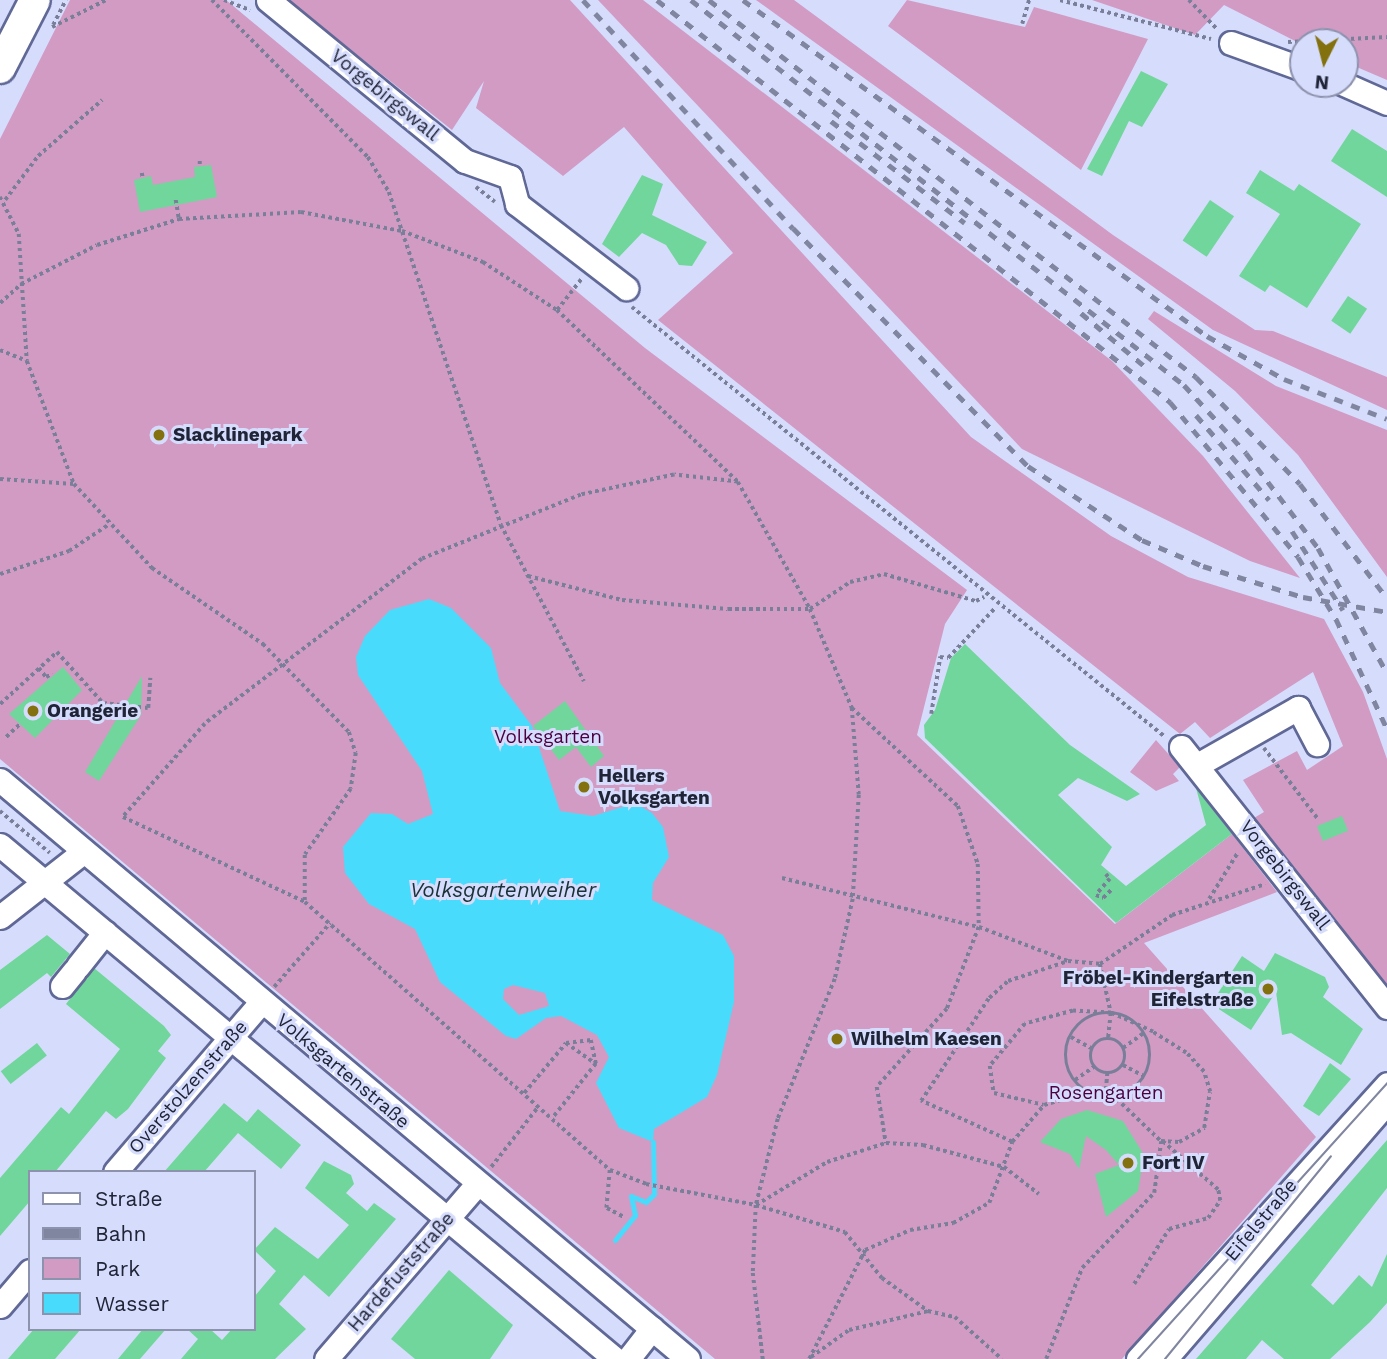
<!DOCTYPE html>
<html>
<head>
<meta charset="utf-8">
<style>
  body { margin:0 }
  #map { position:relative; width:1387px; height:1359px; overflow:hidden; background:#d6dcfc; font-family:"Work Sans",sans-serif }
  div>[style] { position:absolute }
  .green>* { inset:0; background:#d29bc4 }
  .water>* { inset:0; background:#49dbfb }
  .stream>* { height:5px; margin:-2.5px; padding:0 2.5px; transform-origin:2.5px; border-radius:2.5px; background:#49dbfb }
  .building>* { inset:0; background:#71d69b; transform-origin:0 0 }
  .path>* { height:3.5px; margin-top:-1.75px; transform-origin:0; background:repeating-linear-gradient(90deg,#7a7f99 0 3.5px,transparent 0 7px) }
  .path>.ring { margin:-1.75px; padding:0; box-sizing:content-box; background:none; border:3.5px solid #7a7f99; border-radius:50% }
  .roads { filter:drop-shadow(2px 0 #606896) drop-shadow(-2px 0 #606896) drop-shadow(0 2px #606896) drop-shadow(0 -2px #606896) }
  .minor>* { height:23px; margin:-11.5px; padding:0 11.5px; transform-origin:11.5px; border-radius:11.5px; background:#fff }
  .major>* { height:30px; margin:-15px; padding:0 15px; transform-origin:15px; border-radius:15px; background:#fff }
  .tram>* { height:2px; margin:-1px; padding:0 1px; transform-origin:1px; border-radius:1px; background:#8186a0 }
  .rail>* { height:5px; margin-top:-2.5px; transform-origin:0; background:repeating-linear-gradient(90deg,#8186a0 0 9px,transparent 0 18px) }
  .dots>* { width:19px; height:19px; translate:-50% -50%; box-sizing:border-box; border:4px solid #d6dcfc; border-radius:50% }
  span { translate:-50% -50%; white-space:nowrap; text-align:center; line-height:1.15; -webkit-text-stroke:6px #d6dcfc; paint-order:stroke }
  .street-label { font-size:19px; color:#202437 }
  .poi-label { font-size:19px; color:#202437; font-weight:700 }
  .left { translate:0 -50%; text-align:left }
  .right { translate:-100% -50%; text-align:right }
  .park-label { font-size:19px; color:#4b0040 }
  .water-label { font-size:21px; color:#193137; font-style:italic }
  .legend { position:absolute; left:28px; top:1170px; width:228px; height:161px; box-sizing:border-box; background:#d6dcfc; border:2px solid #8d92ad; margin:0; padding:9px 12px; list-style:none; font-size:21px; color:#202437 }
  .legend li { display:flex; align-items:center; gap:14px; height:35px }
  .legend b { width:35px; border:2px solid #8d92ad }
  .north { position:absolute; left:1289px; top:28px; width:70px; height:70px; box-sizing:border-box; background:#d6dcfc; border:2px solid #8d92ad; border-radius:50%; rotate:186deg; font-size:19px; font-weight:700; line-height:28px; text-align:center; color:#202437 }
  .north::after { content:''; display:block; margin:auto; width:24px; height:32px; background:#83700f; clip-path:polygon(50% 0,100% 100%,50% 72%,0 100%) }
</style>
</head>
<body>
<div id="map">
  <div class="green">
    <div style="clip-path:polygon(70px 0,226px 0,645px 348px,967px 590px,945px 624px,917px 735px,1115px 924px,1232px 834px,1277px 892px,1144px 943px,1316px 1137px,1122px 1359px,715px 1359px,0 759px,0 139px)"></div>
    <div style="clip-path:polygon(288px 0,570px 0,971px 437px,1111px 536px,1188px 577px,1324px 619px,1363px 692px,1387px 759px,1387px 995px,1254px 818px,1264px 812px,1243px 780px,1297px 751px,1307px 770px,1343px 746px,1313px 672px,1210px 738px,1195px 722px,1180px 734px,658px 320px,733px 253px,624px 127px,563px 176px,476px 108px,484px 81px,452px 130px)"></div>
    <div style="clip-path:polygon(598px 0,643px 0,1112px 361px,1203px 456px,1300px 578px,1250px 561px,1022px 449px)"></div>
    <div style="clip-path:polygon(756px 0,794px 0,1113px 235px,1255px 330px,1273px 331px,1387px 377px,1387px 410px,1213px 330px)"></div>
    <div style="clip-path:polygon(907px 0,1025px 27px,1034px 7px,1148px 39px,1081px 170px,888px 26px)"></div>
    <div style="clip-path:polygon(1092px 0,1387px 0,1387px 80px,1345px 62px,1345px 42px,1303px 45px,1224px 5px,1195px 35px)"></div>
    <div style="clip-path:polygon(1154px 311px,1276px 386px,1387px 430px,1387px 577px,1298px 455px,1235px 391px,1148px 319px)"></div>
    <div style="clip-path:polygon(1156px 740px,1180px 767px,1173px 774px,1179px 781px,1156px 791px,1130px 772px)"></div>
  </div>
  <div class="water">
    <div style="clip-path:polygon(evenodd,429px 599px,451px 608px,491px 648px,500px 683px,532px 726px,560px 811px,593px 816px,635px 803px,652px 813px,663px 827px,669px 857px,653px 883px,652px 900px,723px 935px,734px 956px,734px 1002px,717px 1075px,707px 1097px,654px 1129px,653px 1142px,619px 1128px,596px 1083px,609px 1057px,597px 1035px,561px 1016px,546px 1018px,516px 1039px,506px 1036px,440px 982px,415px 929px,369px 904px,345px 873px,343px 847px,371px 813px,392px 814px,408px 824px,433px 814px,422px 771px,358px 675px,356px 657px,365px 636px,390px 610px,429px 599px,513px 985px,545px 993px,549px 1006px,519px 1015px,503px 999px,504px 989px,513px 985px)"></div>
  </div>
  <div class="stream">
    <div style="left:615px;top:1240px;width:32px;rotate:-51deg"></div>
    <div style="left:635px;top:1215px;width:19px;rotate:-102deg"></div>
    <div style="left:631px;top:1196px;width:16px;rotate:22deg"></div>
    <div style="left:646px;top:1202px;width:11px;rotate:-45deg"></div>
    <div style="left:654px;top:1194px;width:52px;rotate:-91.1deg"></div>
  </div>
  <div class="building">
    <div style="clip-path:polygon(1141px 71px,1168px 84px,1142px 127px,1129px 121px,1102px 176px,1087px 169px)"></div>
    <div style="clip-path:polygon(1352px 129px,1387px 151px,1387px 197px,1331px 161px)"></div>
    <div style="clip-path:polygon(211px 165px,217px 197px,140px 212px,134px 180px,151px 176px,153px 185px,195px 177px,194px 167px)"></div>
    <div style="clip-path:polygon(1260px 170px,1294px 191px,1299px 184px,1361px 224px,1307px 308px,1270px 285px,1265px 292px,1239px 276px,1280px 214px,1246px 193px)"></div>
    <div style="clip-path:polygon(642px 175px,663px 184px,652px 215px,707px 242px,692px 266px,679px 265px,666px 245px,642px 233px,619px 257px,602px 244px)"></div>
    <div style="left:1210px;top:200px;width:29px;height:49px;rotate:34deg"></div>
    <div style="left:1348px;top:296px;width:23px;height:30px;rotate:34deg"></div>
    <div style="clip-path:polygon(965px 644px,1070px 745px,1140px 794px,1127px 801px,1078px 778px,1058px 795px,1112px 847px,1101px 865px,1126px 886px,1206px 825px,1196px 788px,1232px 834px,1116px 923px,925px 738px,924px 725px,935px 710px,951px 658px)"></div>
    <div style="clip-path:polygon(63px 667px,82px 690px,35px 738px,9px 714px)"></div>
    <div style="clip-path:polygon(142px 676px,141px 715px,99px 781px,85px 772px)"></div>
    <div style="clip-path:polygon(565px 701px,604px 756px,591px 767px,576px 747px,559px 760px,533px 726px)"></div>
    <div style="left:1342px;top:816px;width:16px;height:27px;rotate:68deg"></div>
    <div style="clip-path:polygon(47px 935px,70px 954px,51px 977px,47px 973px,0 1009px,0 970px)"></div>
    <div style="clip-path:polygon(1275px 953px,1325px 977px,1329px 987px,1323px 997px,1363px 1029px,1341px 1065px,1291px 1033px,1282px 1035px,1276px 992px,1251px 1030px,1211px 1004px,1242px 956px,1264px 971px)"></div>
    <div style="clip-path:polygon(94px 968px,164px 1026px,171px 1035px,158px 1051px,166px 1058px,128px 1109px,116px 1119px,106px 1111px,55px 1172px,30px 1172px,30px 1201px,0 1236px,0 1178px,61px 1107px,69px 1114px,120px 1049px,66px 1004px)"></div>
    <div style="left:37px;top:1043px;width:16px;height:46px;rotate:52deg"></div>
    <div style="clip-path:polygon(1330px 1063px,1351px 1079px,1319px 1116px,1303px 1106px)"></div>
    <div style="clip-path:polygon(224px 1103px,247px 1122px,258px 1109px,301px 1145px,281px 1169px,238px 1133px,204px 1172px,164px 1172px)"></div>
    <div style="clip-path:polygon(1087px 1110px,1123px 1121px,1144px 1155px,1138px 1191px,1106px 1217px,1095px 1174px,1119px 1165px,1106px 1150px,1086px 1136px,1079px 1169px,1070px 1154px,1040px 1142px,1061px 1119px)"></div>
    <div style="clip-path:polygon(1387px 1140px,1387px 1188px,1311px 1285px,1333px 1305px,1359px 1275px,1372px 1287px,1387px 1254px,1387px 1303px,1370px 1322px,1330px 1359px,1284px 1359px,1262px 1340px,1246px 1359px,1196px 1359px)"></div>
    <div style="clip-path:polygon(324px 1161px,351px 1175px,354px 1184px,346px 1193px,367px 1211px,374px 1203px,396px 1219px,329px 1297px,304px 1275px,279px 1304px,306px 1329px,275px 1359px,181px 1359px,198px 1339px,187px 1329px,210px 1329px,222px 1340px,232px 1329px,254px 1329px,254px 1297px,276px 1271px,254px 1250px,275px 1227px,318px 1259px,349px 1225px,305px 1188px)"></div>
    <div style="clip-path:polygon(449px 1270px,513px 1325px,490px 1359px,415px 1359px,391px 1339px)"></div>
    <div style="clip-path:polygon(34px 1329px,81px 1329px,55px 1359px,8px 1359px)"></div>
    <div style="clip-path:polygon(143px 1329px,166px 1329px,140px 1359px,118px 1359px)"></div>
  </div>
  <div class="path">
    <div style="left:212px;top:0;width:221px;rotate:45.2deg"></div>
    <div style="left:368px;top:157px;width:41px;rotate:59deg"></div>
    <div style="left:389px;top:192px;width:351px;rotate:71.4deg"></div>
    <div style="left:501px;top:525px;width:177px;rotate:62deg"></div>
    <div style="left:224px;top:0;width:28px;rotate:21deg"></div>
    <div style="left:1060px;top:0;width:156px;rotate:14.5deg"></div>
    <div style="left:1189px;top:0;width:40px;rotate:46deg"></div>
    <div style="left:1022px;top:24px;width:25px;rotate:-74deg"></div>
    <div style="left:53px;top:25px;width:28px;rotate:-63deg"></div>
    <div style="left:52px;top:27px;width:60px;rotate:-26.6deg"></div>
    <div style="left:1288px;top:42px;width:99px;rotate:-2.9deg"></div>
    <div style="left:200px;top:161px;width:5px;rotate:90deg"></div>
    <div style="left:142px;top:173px;width:5px;rotate:79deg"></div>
    <div style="left:476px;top:187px;width:24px;rotate:38deg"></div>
    <div style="left:0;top:197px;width:42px;rotate:62.8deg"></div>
    <div style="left:19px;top:234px;width:127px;rotate:86.4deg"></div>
    <div style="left:27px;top:361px;width:132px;rotate:69.1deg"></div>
    <div style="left:74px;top:484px;width:115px;rotate:47.1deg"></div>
    <div style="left:152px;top:568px;width:135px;rotate:34.4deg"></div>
    <div style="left:263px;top:644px;width:123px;rotate:45.7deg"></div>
    <div style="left:349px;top:732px;width:22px;rotate:72deg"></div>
    <div style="left:356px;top:753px;width:36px;rotate:98deg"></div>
    <div style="left:351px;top:789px;width:80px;rotate:124.9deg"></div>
    <div style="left:305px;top:855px;width:47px;rotate:90deg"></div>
    <div style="left:5px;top:200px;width:55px;rotate:-53.1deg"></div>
    <div style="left:38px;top:156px;width:85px;rotate:-41.2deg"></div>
    <div style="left:176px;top:200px;width:19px;rotate:81deg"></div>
    <div style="left:0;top:303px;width:28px;rotate:-42deg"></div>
    <div style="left:21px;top:284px;width:85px;rotate:-27.2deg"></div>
    <div style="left:97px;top:245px;width:86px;rotate:-17.6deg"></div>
    <div style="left:179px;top:219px;width:122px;rotate:-3.3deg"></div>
    <div style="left:301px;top:212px;width:103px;rotate:10.7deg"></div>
    <div style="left:402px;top:231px;width:87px;rotate:20.9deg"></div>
    <div style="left:483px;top:262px;width:88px;rotate:33deg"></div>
    <div style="left:557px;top:310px;width:250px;rotate:43.5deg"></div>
    <div style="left:738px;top:482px;width:146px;rotate:60.4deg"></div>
    <div style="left:810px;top:609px;width:108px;rotate:67deg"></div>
    <div style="left:852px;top:708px;width:87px;rotate:85.4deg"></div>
    <div style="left:859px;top:795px;width:104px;rotate:93.3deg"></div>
    <div style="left:853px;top:899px;width:82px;rotate:102.7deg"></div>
    <div style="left:835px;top:979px;width:151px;rotate:112.2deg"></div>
    <div style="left:778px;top:1119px;width:89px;rotate:104.3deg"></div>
    <div style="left:756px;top:1205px;width:68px;rotate:92.5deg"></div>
    <div style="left:753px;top:1273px;width:87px;rotate:83.4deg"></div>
    <div style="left:632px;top:307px;width:683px;rotate:38.88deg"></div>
    <div style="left:557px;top:310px;width:39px;rotate:-52deg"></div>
    <div style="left:0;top:350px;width:29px;rotate:22deg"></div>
    <div style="left:0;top:479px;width:74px;rotate:3.9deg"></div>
    <div style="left:738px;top:482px;width:64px;rotate:-173.8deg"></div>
    <div style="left:674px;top:475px;width:95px;rotate:167.9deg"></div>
    <div style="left:581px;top:495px;width:171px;rotate:158.1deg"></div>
    <div style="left:422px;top:559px;width:273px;rotate:142.8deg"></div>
    <div style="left:205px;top:724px;width:124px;rotate:131.4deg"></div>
    <div style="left:123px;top:817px;width:201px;rotate:25deg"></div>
    <div style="left:305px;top:902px;width:406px;rotate:41.3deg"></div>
    <div style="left:610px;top:1170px;width:39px;rotate:21deg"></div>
    <div style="left:646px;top:1184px;width:112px;rotate:10.8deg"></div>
    <div style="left:756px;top:1205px;width:83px;rotate:-31.2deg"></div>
    <div style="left:827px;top:1162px;width:62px;rotate:-17.9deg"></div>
    <div style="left:886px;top:1143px;width:37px;rotate:3deg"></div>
    <div style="left:923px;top:1145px;width:84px;rotate:15.2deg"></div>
    <div style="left:1004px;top:1167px;width:44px;rotate:37.6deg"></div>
    <div style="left:0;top:574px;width:73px;rotate:-18.4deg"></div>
    <div style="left:69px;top:551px;width:47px;rotate:-33.7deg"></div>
    <div style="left:528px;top:576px;width:97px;rotate:14.3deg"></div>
    <div style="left:622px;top:600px;width:106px;rotate:4.9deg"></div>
    <div style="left:728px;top:609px;width:82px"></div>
    <div style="left:810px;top:609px;width:48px;rotate:-34deg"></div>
    <div style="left:850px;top:582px;width:35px;rotate:-13deg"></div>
    <div style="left:884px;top:574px;width:96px;rotate:16.4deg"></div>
    <div style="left:976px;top:601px;width:9px;rotate:-27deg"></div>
    <div style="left:39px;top:668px;width:11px;rotate:52deg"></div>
    <div style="left:46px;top:677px;width:7px;rotate:-27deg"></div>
    <div style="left:0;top:704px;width:77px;rotate:-42.4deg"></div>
    <div style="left:57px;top:652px;width:69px;rotate:48deg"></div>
    <div style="left:103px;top:703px;width:45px;rotate:6.3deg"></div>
    <div style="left:148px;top:708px;width:30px;rotate:-86deg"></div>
    <div style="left:852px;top:708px;width:144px;rotate:42.8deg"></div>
    <div style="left:958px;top:806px;width:61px;rotate:71deg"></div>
    <div style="left:978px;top:864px;width:63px;rotate:89.1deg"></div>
    <div style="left:979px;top:927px;width:88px;rotate:111.3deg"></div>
    <div style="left:947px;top:1009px;width:105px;rotate:131.9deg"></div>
    <div style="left:877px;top:1087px;width:57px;rotate:80.9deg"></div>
    <div style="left:931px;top:714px;width:58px;rotate:-81deg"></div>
    <div style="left:940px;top:657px;width:8px;rotate:7deg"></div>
    <div style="left:948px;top:658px;width:70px;rotate:-46.7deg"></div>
    <div style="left:6px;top:737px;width:18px;rotate:-43deg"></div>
    <div style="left:1264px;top:748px;width:89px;rotate:52.7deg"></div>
    <div style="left:0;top:811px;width:65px;rotate:40deg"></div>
    <div style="left:1106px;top:874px;width:6px;rotate:51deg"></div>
    <div style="left:1110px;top:879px;width:21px;rotate:131deg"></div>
    <div style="left:1096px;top:895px;width:8px;rotate:23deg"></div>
    <div style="left:1103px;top:898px;width:13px;rotate:-45deg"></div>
    <div style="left:782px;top:878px;width:203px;rotate:14deg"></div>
    <div style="left:979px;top:927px;width:95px;rotate:20.9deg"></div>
    <div style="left:1068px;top:961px;width:32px;rotate:5deg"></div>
    <div style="left:1100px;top:964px;width:87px;rotate:-34.2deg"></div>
    <div style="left:1172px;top:915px;width:98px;rotate:-18.4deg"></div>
    <div style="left:1209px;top:899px;width:55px;rotate:-58.3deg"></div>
    <div style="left:1100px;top:964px;width:50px;rotate:77.3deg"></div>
    <div style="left:1111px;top:1013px;width:27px;rotate:96deg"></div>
    <div style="left:274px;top:987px;width:85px;rotate:-48.8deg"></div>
    <div class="ring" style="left:1066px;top:1013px;width:80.5px;height:80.5px"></div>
    <div style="left:1071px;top:1037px;width:25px;rotate:29deg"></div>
    <div class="ring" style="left:1091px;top:1039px;width:30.5px;height:30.5px"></div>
    <div style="left:566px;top:1043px;width:25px;rotate:-7deg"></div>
    <div style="left:591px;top:1040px;width:25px;rotate:78deg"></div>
    <div style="left:1123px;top:1048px;width:26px;rotate:-36deg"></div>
    <div style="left:1123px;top:1065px;width:24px;rotate:28deg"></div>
    <div style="left:1075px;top:1080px;width:24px;rotate:-35deg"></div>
    <div style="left:524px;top:1093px;width:65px;rotate:-50deg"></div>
    <div style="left:566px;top:1043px;width:37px;rotate:35deg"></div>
    <div style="left:596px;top:1064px;width:70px;rotate:128.7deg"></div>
    <div style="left:1105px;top:1097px;width:24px;rotate:-85deg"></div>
    <div style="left:1012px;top:1142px;width:100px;rotate:-155.7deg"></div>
    <div style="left:921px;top:1101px;width:123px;rotate:-56.6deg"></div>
    <div style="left:989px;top:998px;width:25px;rotate:-42deg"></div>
    <div style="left:1008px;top:981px;width:63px;rotate:-18.4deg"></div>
    <div style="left:491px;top:1167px;width:76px;rotate:-51.9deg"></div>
    <div style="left:610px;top:1170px;width:38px;rotate:95deg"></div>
    <div style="left:607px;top:1208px;width:19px;rotate:28deg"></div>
    <div style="left:756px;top:1205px;width:93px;rotate:16.9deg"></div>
    <div style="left:845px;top:1232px;width:59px;rotate:51.2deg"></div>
    <div style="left:882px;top:1278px;width:57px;rotate:35.7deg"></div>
    <div style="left:1134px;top:1284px;width:65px;rotate:-57.5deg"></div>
    <div style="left:1169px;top:1229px;width:41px;rotate:-15.8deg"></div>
    <div style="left:1208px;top:1218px;width:21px;rotate:-55deg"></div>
    <div style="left:1220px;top:1201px;width:11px;rotate:-100deg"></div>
    <div style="left:1218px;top:1190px;width:73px;rotate:-138.9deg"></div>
    <div style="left:811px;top:1357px;width:47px;rotate:-35.4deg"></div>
    <div style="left:849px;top:1330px;width:81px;rotate:-13.5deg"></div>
    <div style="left:928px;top:1311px;width:28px;rotate:13deg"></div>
    <div style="left:955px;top:1317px;width:63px;rotate:41.8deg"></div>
    <div style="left:809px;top:1359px;width:123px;rotate:-62.8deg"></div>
    <div style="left:865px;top:1250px;width:49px;rotate:-24deg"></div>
    <div style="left:910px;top:1230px;width:44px;rotate:-9.2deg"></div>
    <div style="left:953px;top:1223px;width:41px;rotate:-29.1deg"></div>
    <div style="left:989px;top:1203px;width:65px;rotate:-69.3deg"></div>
    <div style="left:1012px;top:1142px;width:49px;rotate:-49.1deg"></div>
    <div style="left:1044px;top:1105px;width:27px;rotate:-17deg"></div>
    <div style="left:1070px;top:1097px;width:47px;rotate:2.4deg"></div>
    <div style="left:1117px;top:1099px;width:61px;rotate:43.7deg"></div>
    <div style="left:1161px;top:1141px;width:18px;rotate:3deg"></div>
    <div style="left:1179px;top:1142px;width:29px;rotate:-29deg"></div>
    <div style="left:1204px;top:1128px;width:36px;rotate:-81deg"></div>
    <div style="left:1210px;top:1092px;width:21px;rotate:-107deg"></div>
    <div style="left:1204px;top:1072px;width:26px;rotate:-133deg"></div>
    <div style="left:1186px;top:1053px;width:39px;rotate:-148deg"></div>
    <div style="left:1153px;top:1032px;width:46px;rotate:-155.7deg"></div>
    <div style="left:1111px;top:1013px;width:38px;rotate:-177deg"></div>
    <div style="left:1073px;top:1011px;width:50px;rotate:164.8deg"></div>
    <div style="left:1025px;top:1024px;width:55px;rotate:129.8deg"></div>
    <div style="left:990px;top:1066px;width:27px;rotate:82deg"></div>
    <div style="left:994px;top:1093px;width:51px;rotate:13.5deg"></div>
    <div style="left:1046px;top:1359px;width:98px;rotate:-68.4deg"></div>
    <div style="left:1082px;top:1268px;width:104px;rotate:-46.2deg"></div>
    <div style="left:1154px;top:1193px;width:52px;rotate:-82.3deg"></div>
  </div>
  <div class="roads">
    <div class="minor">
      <div style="left:268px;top:0;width:254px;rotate:39.3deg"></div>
      <div style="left:465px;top:161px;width:48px;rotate:19.6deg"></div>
      <div style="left:510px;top:177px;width:28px;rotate:75deg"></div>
      <div style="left:517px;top:204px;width:138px;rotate:37.6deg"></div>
      <div style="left:1231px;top:43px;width:77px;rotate:19.9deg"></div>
      <div style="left:1344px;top:84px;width:47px;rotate:23.8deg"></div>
      <div style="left:1181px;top:747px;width:332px;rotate:51.6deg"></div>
      <div style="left:1199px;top:764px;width:114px;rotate:-29.5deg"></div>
      <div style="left:1298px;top:708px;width:41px;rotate:62.2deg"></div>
      <div style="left:0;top:780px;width:899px;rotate:40.08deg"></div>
      <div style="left:0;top:845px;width:802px;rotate:39.89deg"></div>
      <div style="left:0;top:917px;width:105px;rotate:-38.1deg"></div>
      <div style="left:78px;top:966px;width:43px;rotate:-51.5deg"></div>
      <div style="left:62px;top:986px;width:19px;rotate:-51deg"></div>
      <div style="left:115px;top:1172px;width:224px;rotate:-49.3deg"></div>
      <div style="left:0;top:1306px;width:46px;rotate:-49.4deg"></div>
      <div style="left:326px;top:1359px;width:230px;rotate:-49.2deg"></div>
      <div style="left:628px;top:1359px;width:39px;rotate:-52deg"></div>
      <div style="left:1138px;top:1359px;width:371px;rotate:-47.8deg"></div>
      <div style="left:1165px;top:1359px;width:337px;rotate:-49.2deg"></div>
    </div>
    <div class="major">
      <div style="left:0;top:68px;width:76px;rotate:-62.8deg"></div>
    </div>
  </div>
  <div class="tram">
    <div style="left:1138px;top:1359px;width:372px;rotate:-47.9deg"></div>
    <div style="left:1165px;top:1359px;width:262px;rotate:-50.7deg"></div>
  </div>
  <div class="rail">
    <div style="left:583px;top:0;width:310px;rotate:47.4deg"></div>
    <div style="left:793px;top:228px;width:334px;rotate:45.4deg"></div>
    <div style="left:1028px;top:466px;width:136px;rotate:33deg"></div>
    <div style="left:1142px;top:540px;width:66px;rotate:23.1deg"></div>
    <div style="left:1203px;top:566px;width:105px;rotate:17.2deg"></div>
    <div style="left:1303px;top:597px;width:85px;rotate:10.1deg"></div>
    <div style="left:657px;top:0;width:652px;rotate:38.08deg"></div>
    <div style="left:1170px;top:402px;width:201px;rotate:50.4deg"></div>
    <div style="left:1298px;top:557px;width:73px;rotate:58.5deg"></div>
    <div style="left:1336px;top:619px;width:121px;rotate:65.1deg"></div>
    <div style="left:691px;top:0;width:626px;rotate:37.99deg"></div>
    <div style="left:1184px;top:385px;width:92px;rotate:47.6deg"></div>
    <div style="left:1246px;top:453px;width:119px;rotate:52.8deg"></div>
    <div style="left:1318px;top:548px;width:143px;rotate:61.1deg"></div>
    <div style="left:709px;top:0;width:616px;rotate:37.74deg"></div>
    <div style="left:1196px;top:377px;width:149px;rotate:45.8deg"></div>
    <div style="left:1300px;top:484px;width:143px;rotate:52.7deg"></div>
    <div style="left:743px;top:0;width:573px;rotate:35.91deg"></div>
    <div style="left:1207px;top:336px;width:88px;rotate:29.2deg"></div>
    <div style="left:1284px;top:379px;width:110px;rotate:21.2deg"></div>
    <div style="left:831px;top:121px;width:168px;rotate:37.3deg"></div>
    <div style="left:1081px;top:313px;width:87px;rotate:39.9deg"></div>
    <div style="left:1196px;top:415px;width:112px;rotate:49.3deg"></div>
    <div style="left:1292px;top:531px;width:94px;rotate:57.2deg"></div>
  </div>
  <div class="dots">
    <div style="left:159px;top:435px;background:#83700f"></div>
    <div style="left:33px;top:711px;background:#83700f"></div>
    <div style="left:584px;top:787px;background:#83700f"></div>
    <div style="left:1268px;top:989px;background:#83700f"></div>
    <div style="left:837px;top:1039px;background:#83700f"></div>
    <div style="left:1128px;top:1163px;background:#83700f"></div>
  </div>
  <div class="street-label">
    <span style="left:385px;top:95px;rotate:39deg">Vorgebirgswall</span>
    <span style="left:1285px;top:875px;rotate:52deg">Vorgebirgswall</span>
    <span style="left:343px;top:1071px;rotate:40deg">Volksgartenstraße</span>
    <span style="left:188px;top:1087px;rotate:-49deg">Overstolzenstraße</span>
    <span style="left:1261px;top:1220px;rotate:-50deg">Eifelstraße</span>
    <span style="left:401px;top:1272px;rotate:-49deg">Hardefuststraße</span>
  </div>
  <div class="poi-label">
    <span class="left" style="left:173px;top:435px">Slacklinepark</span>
    <span class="left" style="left:47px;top:711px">Orangerie</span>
    <span class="left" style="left:598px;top:787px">Hellers<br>Volksgarten</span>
    <span class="right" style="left:1254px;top:989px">Fröbel-Kindergarten<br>Eifelstraße</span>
    <span class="left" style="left:851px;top:1039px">Wilhelm Kaesen</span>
    <span class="left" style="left:1142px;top:1163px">Fort IV</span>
  </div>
  <div class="park-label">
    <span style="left:548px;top:737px">Volksgarten</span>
    <span style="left:1106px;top:1093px">Rosengarten</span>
  </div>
  <div class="water-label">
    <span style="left:503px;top:890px">Volksgartenweiher</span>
  </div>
  <ul class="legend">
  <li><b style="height:9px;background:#fff"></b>Straße</li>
  <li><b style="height:9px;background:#8186a0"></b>Bahn</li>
  <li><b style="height:19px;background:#d29bc4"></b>Park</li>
  <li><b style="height:19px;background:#49dbfb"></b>Wasser</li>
  </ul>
  <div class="north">N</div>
</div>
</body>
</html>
